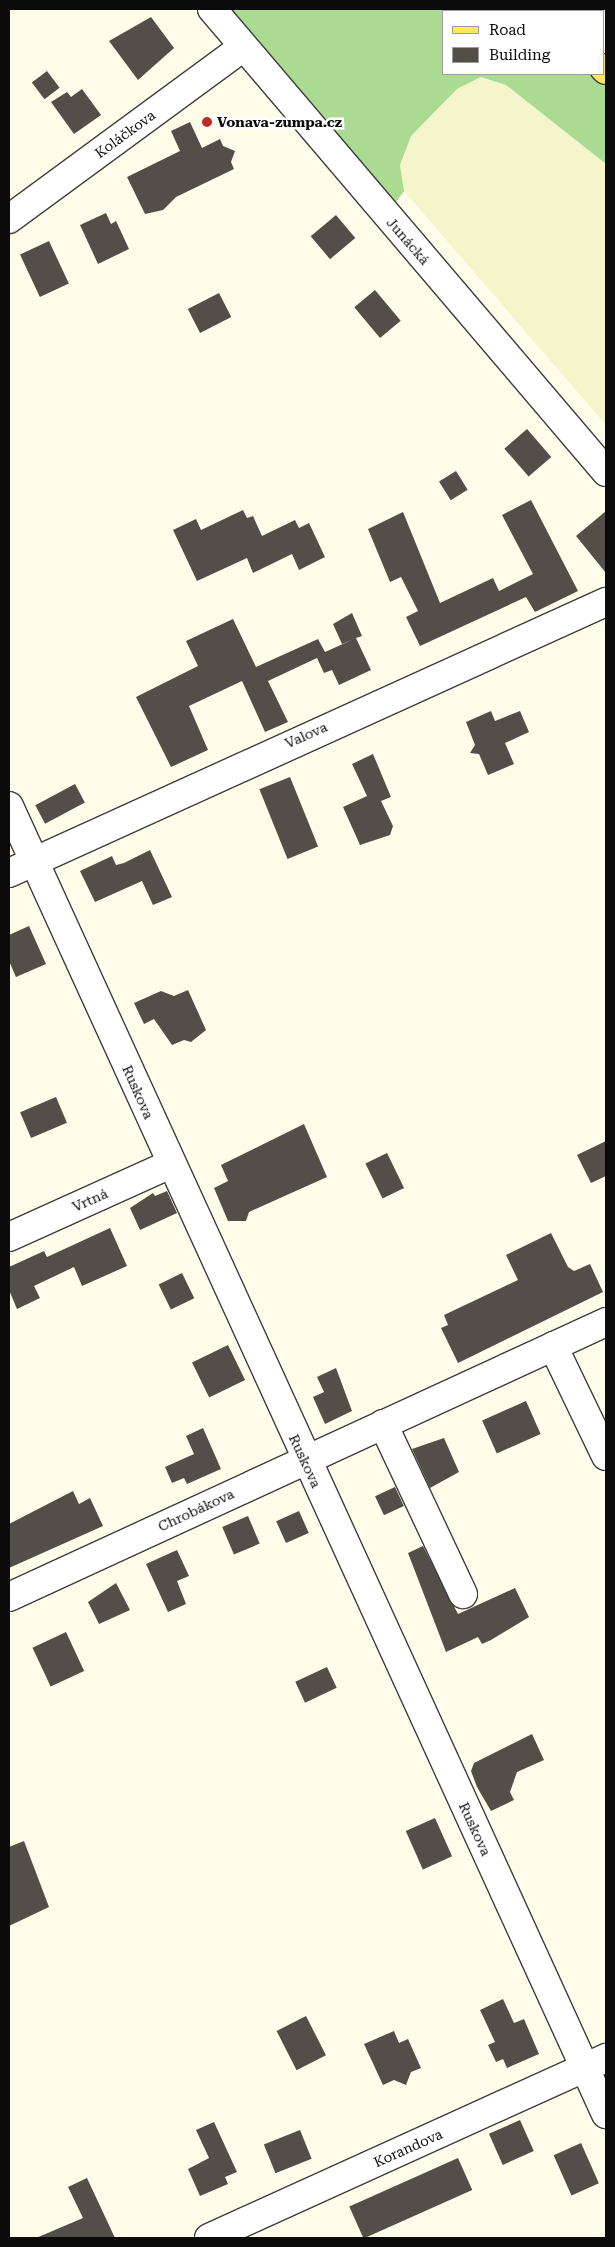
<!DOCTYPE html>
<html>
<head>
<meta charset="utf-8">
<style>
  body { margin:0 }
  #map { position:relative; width:615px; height:2247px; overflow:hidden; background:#fffdea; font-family:"Roboto Serif",serif }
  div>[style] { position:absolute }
  .farmland>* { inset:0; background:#f4f5ca }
  .forest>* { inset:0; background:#abda92 }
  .building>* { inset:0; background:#544e48; transform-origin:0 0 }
  .roads { filter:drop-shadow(1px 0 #3e3e3e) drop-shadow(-1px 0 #3e3e3e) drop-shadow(0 1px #3e3e3e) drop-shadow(0 -1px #3e3e3e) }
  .minor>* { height:28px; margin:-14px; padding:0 14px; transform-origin:14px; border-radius:14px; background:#fff }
  .major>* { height:28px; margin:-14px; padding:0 14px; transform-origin:14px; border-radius:14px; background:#fce75d }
  .dots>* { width:14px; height:14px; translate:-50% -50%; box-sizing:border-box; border:2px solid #fff; border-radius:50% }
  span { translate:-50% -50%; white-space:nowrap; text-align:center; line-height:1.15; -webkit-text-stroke:5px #fff; paint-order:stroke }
  .poi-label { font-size:14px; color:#0b0b0b; font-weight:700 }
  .left { translate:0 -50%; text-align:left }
  .street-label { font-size:14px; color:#0b0b0b }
  .frame { position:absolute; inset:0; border:10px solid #0b0b0b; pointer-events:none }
  .legend { position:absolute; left:442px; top:10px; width:162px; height:65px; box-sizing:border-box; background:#fff; border:1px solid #9d9d9d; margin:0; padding:6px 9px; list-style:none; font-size:15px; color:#0b0b0b }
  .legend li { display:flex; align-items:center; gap:10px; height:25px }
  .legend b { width:25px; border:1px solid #9d9d9d }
</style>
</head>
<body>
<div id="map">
  <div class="farmland">
    <div style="clip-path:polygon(481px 77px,506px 85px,606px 164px,606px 425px,404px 191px,400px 165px,411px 136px,457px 89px)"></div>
  </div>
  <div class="forest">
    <div style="clip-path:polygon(212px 9px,545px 9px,548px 11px,444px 11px,444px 74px,604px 74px,606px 66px,606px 164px,506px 85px,481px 77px,457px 89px,411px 136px,400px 165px,404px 191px,386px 216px)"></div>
  </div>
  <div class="building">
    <div style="clip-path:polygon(151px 17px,174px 48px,138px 80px,109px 41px)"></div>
    <div style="left:47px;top:71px;width:21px;height:19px;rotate:53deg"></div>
    <div style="clip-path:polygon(82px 89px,101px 115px,74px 134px,51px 102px,67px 92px,71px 97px)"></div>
    <div style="clip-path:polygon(190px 122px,202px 148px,220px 139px,223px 146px,235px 151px,231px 162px,234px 169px,176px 197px,163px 210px,145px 214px,127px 177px,180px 151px,171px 131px)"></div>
    <div style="clip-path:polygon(106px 213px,111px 224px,116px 221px,129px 249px,98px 264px,80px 225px)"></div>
    <div style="left:336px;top:215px;width:30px;height:33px;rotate:50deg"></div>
    <div style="left:49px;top:241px;width:47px;height:32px;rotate:65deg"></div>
    <div style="left:375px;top:290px;width:40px;height:27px;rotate:50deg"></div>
    <div style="left:219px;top:293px;width:27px;height:35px;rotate:63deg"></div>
    <div style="left:527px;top:429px;width:37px;height:30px;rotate:49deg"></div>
    <div style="left:456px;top:471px;width:22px;height:20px;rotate:58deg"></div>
    <div style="clip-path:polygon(531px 500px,578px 591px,535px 612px,526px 597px,420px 646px,406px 617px,418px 611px,401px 577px,390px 582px,368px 529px,403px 512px,440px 603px,493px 578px,499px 591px,533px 574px,502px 515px)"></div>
    <div style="clip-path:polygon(243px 510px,247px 518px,253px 516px,262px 536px,295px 520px,299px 528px,309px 523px,325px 557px,299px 570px,292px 554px,253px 573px,247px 558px,197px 581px,173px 530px,196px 519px,201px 530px)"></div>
    <div style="clip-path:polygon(606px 511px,606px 573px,576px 536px)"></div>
    <div style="clip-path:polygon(352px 613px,362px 636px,356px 638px,371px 670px,339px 685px,332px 670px,324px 673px,317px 658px,268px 681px,288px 722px,265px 732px,242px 681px,189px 706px,208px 750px,171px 767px,136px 697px,198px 666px,186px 641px,233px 619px,256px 667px,318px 639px,325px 652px,354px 639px,342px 644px,333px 624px)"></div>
    <div style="clip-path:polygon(491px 711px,495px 721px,520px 711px,529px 732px,505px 743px,514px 764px,488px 775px,479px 754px,470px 753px,475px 745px,466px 722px)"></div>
    <div style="clip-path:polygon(373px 754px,391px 797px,381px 801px,393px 826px,390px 835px,360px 845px,343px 807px,367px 796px,352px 764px)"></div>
    <div style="left:290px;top:777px;width:75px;height:33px;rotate:68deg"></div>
    <div style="left:75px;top:784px;width:21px;height:45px;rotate:62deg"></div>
    <div style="clip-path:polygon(150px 850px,172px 897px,153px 905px,142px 881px,95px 902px,80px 871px,112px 856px,116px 865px,124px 863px)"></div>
    <div style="clip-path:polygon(29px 926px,46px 964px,16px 977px,9px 961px,9px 935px)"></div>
    <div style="clip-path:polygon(188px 990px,206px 1030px,191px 1042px,184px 1040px,172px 1045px,154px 1019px,144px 1024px,134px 1003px,161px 991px,174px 996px)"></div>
    <div style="left:56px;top:1097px;width:28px;height:39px;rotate:67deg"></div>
    <div style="clip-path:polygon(304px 1124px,327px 1177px,249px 1212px,246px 1221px,228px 1221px,214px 1188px,228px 1181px,221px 1165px)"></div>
    <div style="clip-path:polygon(606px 1141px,606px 1176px,591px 1183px,577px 1155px)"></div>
    <div style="left:387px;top:1153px;width:39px;height:24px;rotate:64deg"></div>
    <div style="clip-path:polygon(167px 1191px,177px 1213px,140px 1230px,130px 1208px,153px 1193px,155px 1196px)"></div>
    <div style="clip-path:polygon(110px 1228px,127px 1266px,82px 1286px,74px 1267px,34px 1286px,40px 1298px,17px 1309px,9px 1290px,9px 1267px,44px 1251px,47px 1257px)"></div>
    <div style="clip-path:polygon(551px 1233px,568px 1267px,574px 1271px,590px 1264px,603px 1292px,458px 1363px,441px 1328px,448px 1325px,444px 1315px,518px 1280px,506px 1255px)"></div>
    <div style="left:182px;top:1273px;width:28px;height:26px;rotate:64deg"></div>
    <div style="left:228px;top:1345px;width:39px;height:40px;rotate:64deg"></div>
    <div style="clip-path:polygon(336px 1368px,352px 1411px,325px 1424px,313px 1397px,324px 1392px,317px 1377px)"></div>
    <div style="left:526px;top:1401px;width:36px;height:48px;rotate:66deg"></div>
    <div style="clip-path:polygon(203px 1428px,221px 1469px,187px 1484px,184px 1478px,172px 1483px,165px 1467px,194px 1454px,186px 1436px)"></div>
    <div style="clip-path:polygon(444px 1438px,459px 1472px,430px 1488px,412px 1449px)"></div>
    <div style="left:395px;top:1487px;width:21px;height:22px;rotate:65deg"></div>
    <div style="clip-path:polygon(73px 1491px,79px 1504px,90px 1498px,103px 1526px,9px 1568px,9px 1524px)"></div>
    <div style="left:299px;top:1511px;width:24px;height:25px;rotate:66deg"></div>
    <div style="left:248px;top:1516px;width:30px;height:28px;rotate:67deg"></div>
    <div style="clip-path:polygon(423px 1546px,458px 1614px,515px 1588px,529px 1617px,491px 1640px,482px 1644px,478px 1637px,446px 1652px,408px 1553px)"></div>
    <div style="clip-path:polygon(177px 1550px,189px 1576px,177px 1581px,186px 1604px,168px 1612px,146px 1564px)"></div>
    <div style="clip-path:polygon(116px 1583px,130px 1610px,99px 1624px,88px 1602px)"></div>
    <div style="left:66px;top:1632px;width:43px;height:37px;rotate:65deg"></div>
    <div style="left:327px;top:1667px;width:23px;height:35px;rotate:65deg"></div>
    <div style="clip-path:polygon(532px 1734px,544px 1760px,517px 1772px,510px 1792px,514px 1800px,491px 1811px,477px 1787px,471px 1771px,474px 1763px)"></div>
    <div style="left:435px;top:1818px;width:42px;height:32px;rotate:66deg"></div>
    <div style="clip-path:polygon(24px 1841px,49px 1907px,9px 1926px,9px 1847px)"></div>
    <div style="clip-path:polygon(503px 1999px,514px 2023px,524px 2019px,539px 2054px,507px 2068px,503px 2059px,496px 2062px,488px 2045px,495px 2042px,480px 2010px)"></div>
    <div style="left:306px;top:2016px;width:44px;height:33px;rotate:63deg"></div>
    <div style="clip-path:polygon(394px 2031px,399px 2043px,408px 2039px,421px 2068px,411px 2072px,406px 2085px,394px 2080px,383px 2085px,364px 2044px)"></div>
    <div style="left:520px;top:2120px;width:34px;height:34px;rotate:66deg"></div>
    <div style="clip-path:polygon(214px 2122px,237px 2172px,225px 2177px,228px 2184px,200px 2196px,188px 2169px,209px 2158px,196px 2130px)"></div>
    <div style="left:300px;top:2130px;width:31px;height:39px;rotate:68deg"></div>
    <div style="left:581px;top:2143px;width:44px;height:30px;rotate:66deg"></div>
    <div style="left:458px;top:2158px;width:35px;height:119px;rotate:66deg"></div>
    <div style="clip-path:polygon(87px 2178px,115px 2238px,36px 2238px,83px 2218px,68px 2187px)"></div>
  </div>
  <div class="roads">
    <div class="minor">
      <div style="left:212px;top:9px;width:608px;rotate:49.6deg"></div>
      <div style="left:9px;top:219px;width:289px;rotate:-36.3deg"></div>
      <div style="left:9px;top:806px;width:1438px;rotate:65.47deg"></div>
      <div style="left:9px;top:873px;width:656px;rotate:-24.42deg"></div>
      <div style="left:9px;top:1237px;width:178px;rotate:-24.3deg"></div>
      <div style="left:553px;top:1346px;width:122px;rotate:64.3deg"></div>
      <div style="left:383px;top:1424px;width:188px;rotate:64.8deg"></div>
      <div style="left:9px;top:1597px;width:657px;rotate:-24.73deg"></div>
      <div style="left:209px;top:2238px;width:436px;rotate:-24.4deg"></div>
    </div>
    <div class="major">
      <div style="left:542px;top:9px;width:3px;rotate:45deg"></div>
      <div style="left:604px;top:68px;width:3px;rotate:45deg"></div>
    </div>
  </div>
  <div class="dots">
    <div style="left:207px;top:122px;background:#be2b21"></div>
  </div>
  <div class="poi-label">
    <span class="left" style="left:217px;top:122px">Vonava-zumpa.cz</span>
  </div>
  <div class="street-label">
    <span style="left:125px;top:134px;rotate:-36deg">Koláčkova</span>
    <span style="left:408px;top:241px;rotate:49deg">Junácká</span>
    <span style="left:306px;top:735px;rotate:-24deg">Valova</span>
    <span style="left:138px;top:1092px;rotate:66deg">Ruskova</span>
    <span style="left:90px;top:1200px;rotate:-24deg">Vrtná</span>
    <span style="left:305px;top:1461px;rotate:65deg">Ruskova</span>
    <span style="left:196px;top:1510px;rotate:-25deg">Chrobákova</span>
    <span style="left:475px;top:1829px;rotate:65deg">Ruskova</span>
    <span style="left:408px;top:2148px;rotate:-24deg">Korandova</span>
  </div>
  <div class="frame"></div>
  <ul class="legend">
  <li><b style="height:6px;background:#fce75d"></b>Road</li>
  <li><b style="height:14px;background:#544e48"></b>Building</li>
  </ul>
</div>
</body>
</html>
